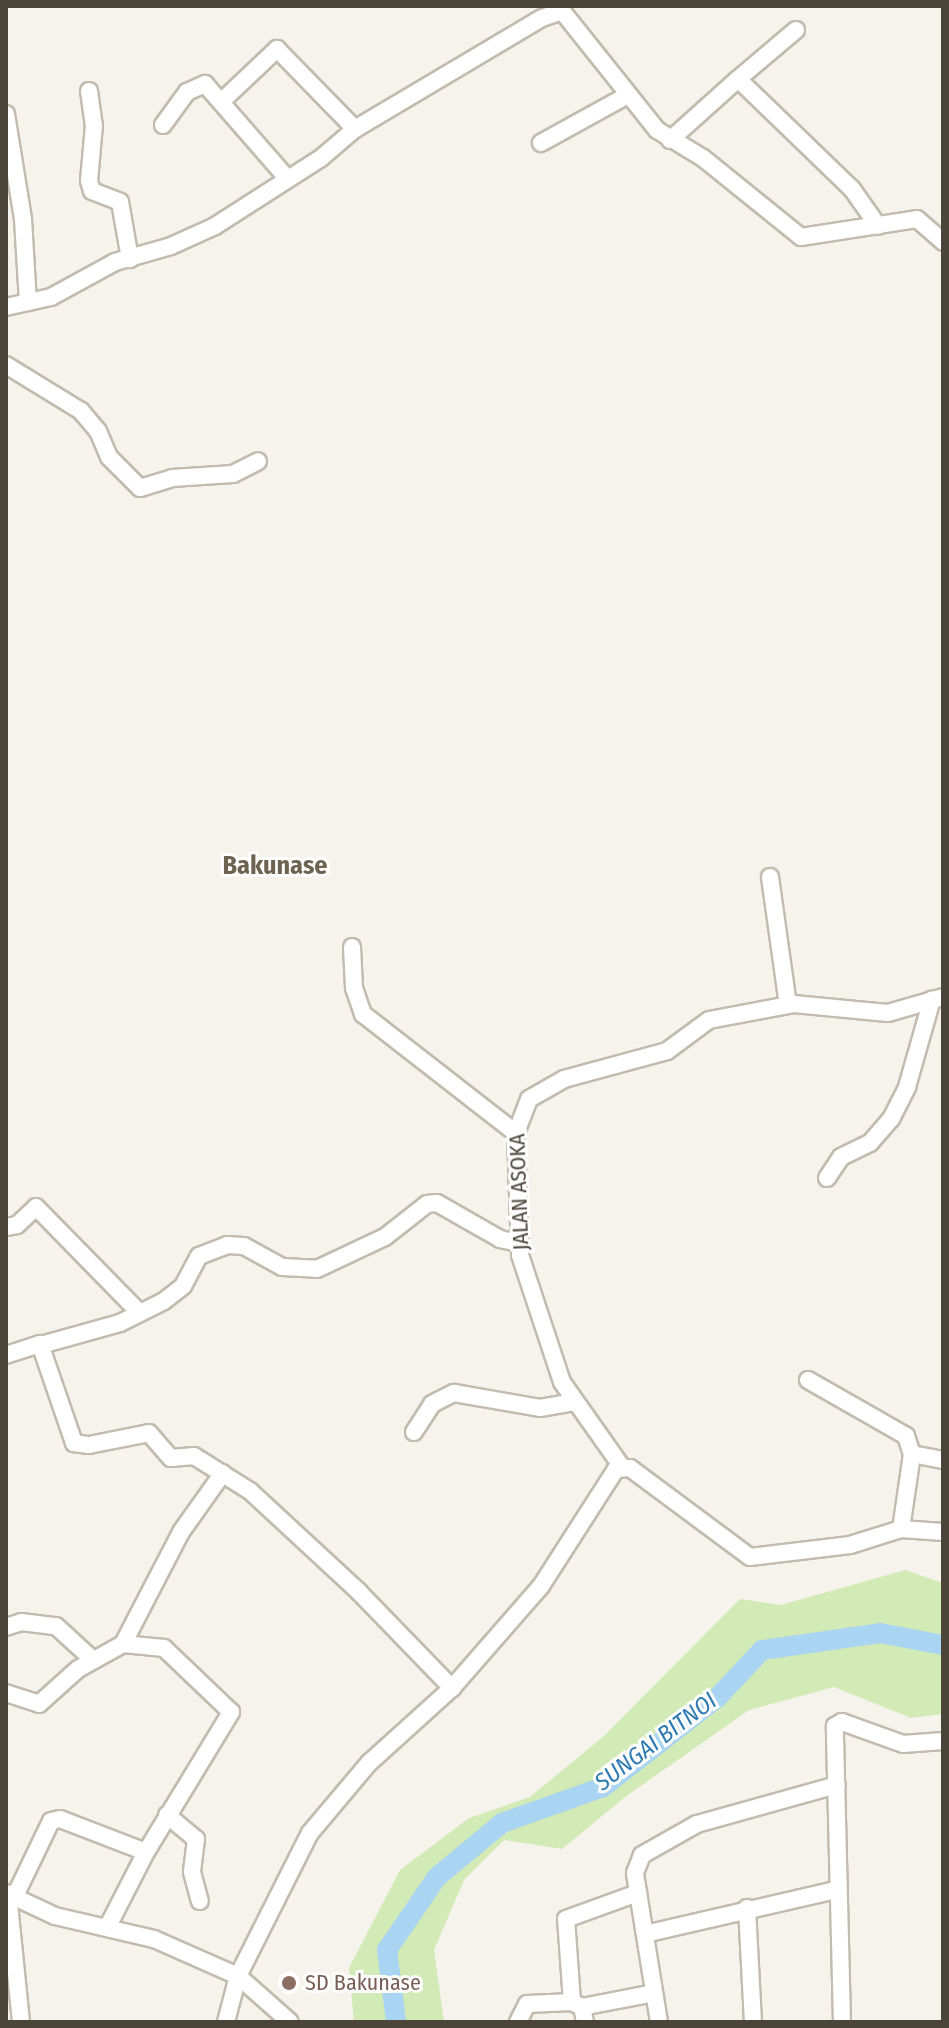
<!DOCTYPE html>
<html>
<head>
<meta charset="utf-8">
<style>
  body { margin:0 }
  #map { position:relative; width:949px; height:2028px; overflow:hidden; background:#f6f3ec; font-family:"Fira Sans Condensed",sans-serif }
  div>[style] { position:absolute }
  .green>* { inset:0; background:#d2eab5 }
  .river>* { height:20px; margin:-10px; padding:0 10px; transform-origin:10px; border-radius:10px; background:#a9d4f2 }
  .roads { filter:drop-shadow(2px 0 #c2bbae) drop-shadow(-2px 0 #c2bbae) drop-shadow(0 2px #c2bbae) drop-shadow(0 -2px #c2bbae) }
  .minor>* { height:16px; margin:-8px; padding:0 8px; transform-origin:8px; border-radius:8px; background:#fff }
  .dots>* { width:22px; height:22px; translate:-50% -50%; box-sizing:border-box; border:4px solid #fff; border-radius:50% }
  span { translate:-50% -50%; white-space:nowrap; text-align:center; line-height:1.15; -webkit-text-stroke:6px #fff; paint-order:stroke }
  .street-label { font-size:22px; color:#4b4439 }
  .education-label { font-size:22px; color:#785e54 }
  .left { translate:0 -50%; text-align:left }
  .water-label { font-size:24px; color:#2e7ab2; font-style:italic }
  .quarter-label { font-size:26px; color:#6e6250; font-weight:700 }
  .frame { position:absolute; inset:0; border:8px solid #4b4439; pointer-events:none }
</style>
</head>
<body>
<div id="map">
  <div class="green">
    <div style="clip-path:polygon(905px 1570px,943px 1583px,943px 1714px,911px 1718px,834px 1687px,749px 1710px,625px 1797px,562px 1849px,504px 1840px,464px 1880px,434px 1950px,444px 2022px,354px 2022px,349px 1968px,400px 1870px,469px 1818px,530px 1797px,604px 1736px,740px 1599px,781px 1605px)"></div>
  </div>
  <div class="river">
    <div style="left:396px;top:2022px;width:73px;rotate:-97.1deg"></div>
    <div style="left:387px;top:1950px;width:88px;rotate:-55.6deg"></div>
    <div style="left:437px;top:1877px;width:85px;rotate:-39.7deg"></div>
    <div style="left:502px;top:1823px;width:107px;rotate:-19.6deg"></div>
    <div style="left:603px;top:1787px;width:146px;rotate:-38deg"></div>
    <div style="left:718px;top:1697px;width:64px;rotate:-46.9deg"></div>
    <div style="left:762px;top:1650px;width:119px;rotate:-8.2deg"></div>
    <div style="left:880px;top:1633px;width:64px;rotate:10.8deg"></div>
  </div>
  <div class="roads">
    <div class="minor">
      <div style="left:738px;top:79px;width:76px;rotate:-40.2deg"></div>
      <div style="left:89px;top:91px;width:34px;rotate:82deg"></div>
      <div style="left:94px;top:125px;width:56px;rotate:95.1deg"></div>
      <div style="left:89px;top:181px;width:10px;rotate:73deg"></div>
      <div style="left:92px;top:191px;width:30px;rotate:21deg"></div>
      <div style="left:120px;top:202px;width:58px;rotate:80deg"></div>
      <div style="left:222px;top:101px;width:76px;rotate:-43.4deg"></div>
      <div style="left:277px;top:49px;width:112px;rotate:45.7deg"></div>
      <div style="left:6px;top:114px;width:106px;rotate:80.8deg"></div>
      <div style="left:23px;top:219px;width:83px;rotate:86.6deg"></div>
      <div style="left:163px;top:125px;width:41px;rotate:-54deg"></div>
      <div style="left:187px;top:92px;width:20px;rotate:-24deg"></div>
      <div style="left:205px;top:84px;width:125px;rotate:48.9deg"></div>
      <div style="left:670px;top:140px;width:91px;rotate:-41.9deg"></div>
      <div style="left:738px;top:79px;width:158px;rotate:44deg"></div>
      <div style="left:852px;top:189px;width:45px;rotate:54.9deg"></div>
      <div style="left:541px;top:143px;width:99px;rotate:-28.9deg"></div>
      <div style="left:6px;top:307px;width:46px;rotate:-12.5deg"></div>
      <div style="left:51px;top:297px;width:73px;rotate:-28.7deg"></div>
      <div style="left:115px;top:262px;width:58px;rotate:-15.9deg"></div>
      <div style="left:171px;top:246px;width:48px;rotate:-24.4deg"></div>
      <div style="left:215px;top:226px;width:126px;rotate:-32.7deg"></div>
      <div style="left:321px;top:158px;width:45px;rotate:-40.5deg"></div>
      <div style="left:355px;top:129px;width:217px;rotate:-30.7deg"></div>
      <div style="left:542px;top:18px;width:21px;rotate:-19deg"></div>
      <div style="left:562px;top:11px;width:152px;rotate:51.4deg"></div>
      <div style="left:657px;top:130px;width:54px;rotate:31.3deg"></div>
      <div style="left:703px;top:158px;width:126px;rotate:38.9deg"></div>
      <div style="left:801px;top:237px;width:117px;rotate:-8.8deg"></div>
      <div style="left:917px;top:219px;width:35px;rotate:41deg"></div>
      <div style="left:6px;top:365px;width:88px;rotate:31.5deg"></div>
      <div style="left:81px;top:411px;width:26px;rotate:50deg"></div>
      <div style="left:98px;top:431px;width:28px;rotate:67deg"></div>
      <div style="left:109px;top:457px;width:44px;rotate:45deg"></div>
      <div style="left:140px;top:488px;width:34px;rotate:-17deg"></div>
      <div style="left:172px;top:478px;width:61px;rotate:-3.8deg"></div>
      <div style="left:233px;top:474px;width:28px;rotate:-27deg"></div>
      <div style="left:770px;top:877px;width:129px;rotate:82deg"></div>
      <div style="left:352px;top:947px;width:41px;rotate:87.2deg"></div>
      <div style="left:354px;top:988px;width:28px;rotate:71deg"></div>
      <div style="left:363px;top:1014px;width:194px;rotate:37.9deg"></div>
      <div style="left:827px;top:1178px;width:25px;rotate:-56deg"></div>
      <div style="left:841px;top:1157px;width:32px;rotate:-26deg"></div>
      <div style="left:870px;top:1143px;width:32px;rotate:-49deg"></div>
      <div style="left:891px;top:1119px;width:36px;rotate:-63deg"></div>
      <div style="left:907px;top:1087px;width:91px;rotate:-74.1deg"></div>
      <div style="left:6px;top:1227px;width:11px;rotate:-10deg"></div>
      <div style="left:17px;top:1225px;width:26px;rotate:-43deg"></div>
      <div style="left:36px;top:1207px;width:144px;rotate:45.6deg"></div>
      <div style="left:41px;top:1345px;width:82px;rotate:-15.6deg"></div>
      <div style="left:120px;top:1323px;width:49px;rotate:-26.6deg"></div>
      <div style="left:164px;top:1301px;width:24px;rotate:-38deg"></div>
      <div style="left:183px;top:1286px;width:34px;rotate:-62deg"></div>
      <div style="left:199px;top:1256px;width:30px;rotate:-21deg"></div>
      <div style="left:227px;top:1245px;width:17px;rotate:3deg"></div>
      <div style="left:244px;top:1246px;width:43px;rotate:28.9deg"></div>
      <div style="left:282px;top:1267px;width:35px;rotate:3deg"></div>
      <div style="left:317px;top:1269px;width:75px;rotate:-25.2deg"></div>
      <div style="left:385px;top:1237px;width:53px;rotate:-38.2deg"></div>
      <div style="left:427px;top:1204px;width:10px;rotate:-6deg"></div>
      <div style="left:437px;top:1203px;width:73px;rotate:29.7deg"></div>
      <div style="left:500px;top:1239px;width:19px;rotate:12deg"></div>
      <div style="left:6px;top:1355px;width:36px;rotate:-18deg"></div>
      <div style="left:40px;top:1344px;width:105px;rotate:71deg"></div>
      <div style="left:74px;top:1443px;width:15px;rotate:8deg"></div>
      <div style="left:89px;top:1445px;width:61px;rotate:-11.3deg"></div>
      <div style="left:149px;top:1433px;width:33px;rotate:49deg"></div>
      <div style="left:171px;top:1458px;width:23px;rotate:-5deg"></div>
      <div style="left:194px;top:1456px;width:66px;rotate:32deg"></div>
      <div style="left:250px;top:1491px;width:149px;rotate:42.8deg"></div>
      <div style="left:359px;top:1592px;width:134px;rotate:45.9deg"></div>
      <div style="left:808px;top:1380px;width:113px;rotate:29.7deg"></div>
      <div style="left:906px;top:1436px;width:19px;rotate:72deg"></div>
      <div style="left:912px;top:1454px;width:76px;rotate:98.3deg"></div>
      <div style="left:414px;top:1432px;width:33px;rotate:-57deg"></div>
      <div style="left:432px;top:1404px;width:25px;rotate:-27deg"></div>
      <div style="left:454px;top:1393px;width:87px;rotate:9.9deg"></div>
      <div style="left:540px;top:1408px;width:36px;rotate:-10deg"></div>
      <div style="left:912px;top:1454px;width:32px;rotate:11deg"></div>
      <div style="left:622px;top:1467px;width:104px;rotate:-125.2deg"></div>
      <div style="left:562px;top:1382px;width:134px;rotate:-108.3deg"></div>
      <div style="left:520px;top:1255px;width:122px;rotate:-91.9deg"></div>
      <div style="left:516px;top:1133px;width:36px;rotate:-69deg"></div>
      <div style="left:529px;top:1099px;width:40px;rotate:-29.7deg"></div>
      <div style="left:564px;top:1079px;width:107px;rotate:-15.2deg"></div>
      <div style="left:667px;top:1051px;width:52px;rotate:-36.4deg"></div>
      <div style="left:709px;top:1020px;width:86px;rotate:-10.7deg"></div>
      <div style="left:794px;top:1004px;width:94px;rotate:5.5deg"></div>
      <div style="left:888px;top:1013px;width:57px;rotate:-16.2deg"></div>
      <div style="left:6px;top:1627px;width:16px;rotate:-18deg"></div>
      <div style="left:21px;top:1622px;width:35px;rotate:7deg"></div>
      <div style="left:56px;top:1626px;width:49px;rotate:42.5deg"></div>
      <div style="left:6px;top:1693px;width:35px;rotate:18deg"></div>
      <div style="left:39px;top:1704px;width:52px;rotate:-41.9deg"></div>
      <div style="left:78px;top:1669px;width:51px;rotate:-29.1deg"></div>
      <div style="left:123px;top:1644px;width:126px;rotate:-62.6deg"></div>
      <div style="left:181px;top:1532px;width:72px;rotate:-54.6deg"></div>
      <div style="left:167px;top:1815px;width:38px;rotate:40deg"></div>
      <div style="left:196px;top:1839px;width:33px;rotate:97deg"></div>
      <div style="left:192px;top:1872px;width:30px;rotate:75deg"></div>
      <div style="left:6px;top:1893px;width:54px;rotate:25.1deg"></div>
      <div style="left:55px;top:1916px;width:102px;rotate:13.1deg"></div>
      <div style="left:154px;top:1939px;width:92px;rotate:23.8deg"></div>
      <div style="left:238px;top:1976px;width:69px;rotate:41.5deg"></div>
      <div style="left:8px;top:1894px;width:129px;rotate:84.2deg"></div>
      <div style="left:14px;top:1898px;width:85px;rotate:-64.3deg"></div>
      <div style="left:51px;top:1821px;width:9px;rotate:-13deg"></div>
      <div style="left:60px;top:1819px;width:92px;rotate:21deg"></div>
      <div style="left:747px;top:1908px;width:114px;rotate:87deg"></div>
      <div style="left:108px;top:1926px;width:83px;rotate:-62.8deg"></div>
      <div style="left:146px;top:1852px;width:164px;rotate:-58.7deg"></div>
      <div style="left:231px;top:1712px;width:93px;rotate:-136.3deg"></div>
      <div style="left:164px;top:1648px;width:41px;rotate:-174.4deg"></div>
      <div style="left:645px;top:1934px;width:195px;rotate:-13deg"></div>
      <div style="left:582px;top:2007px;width:73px;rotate:-11deg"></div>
      <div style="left:226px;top:2022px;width:48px;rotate:-75.4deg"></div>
      <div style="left:238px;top:1976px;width:160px;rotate:-63.3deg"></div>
      <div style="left:310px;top:1833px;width:92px;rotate:-49.9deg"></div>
      <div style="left:369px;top:1763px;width:112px;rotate:-42.1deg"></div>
      <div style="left:452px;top:1688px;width:135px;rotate:-48.9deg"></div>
      <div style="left:541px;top:1586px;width:139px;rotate:-57.3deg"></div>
      <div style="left:616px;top:1469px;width:14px;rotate:-4deg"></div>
      <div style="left:630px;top:1468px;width:149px;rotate:36.6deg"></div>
      <div style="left:750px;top:1557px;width:101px;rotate:-6.8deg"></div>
      <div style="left:850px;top:1545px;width:53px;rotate:-17.4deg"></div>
      <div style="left:901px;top:1529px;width:42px;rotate:4.1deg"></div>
      <div style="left:518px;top:2022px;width:20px;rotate:-63deg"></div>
      <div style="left:527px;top:2004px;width:45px;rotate:-2.5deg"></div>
      <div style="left:585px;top:2022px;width:15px;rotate:-101deg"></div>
      <div style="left:582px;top:2007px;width:11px;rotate:-153deg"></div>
      <div style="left:572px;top:2002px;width:83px;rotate:-94.1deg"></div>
      <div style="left:566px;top:1919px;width:77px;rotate:-19.9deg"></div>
      <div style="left:659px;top:2022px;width:151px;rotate:-99.2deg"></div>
      <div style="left:635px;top:1873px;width:19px;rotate:-69deg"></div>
      <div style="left:642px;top:1855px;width:63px;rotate:-29.4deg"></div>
      <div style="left:697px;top:1824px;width:145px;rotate:-15.6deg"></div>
      <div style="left:842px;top:2022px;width:296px;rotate:-91.4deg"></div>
      <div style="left:835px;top:1726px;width:8px;rotate:-30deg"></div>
      <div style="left:842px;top:1722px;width:65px;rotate:19.8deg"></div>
      <div style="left:903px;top:1744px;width:40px;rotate:-4.3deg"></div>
    </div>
  </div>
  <div class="dots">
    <div style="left:289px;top:1983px;background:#8d6e63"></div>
  </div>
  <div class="street-label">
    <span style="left:519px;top:1192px;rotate:-92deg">JALAN ASOKA</span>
  </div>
  <div class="education-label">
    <span class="left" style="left:305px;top:1983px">SD Bakunase</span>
  </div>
  <div class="water-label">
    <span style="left:656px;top:1742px;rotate:-37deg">SUNGAI BITNOI</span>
  </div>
  <div class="quarter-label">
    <span style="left:275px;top:866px">Bakunase</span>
  </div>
  <div class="frame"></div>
</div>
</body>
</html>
